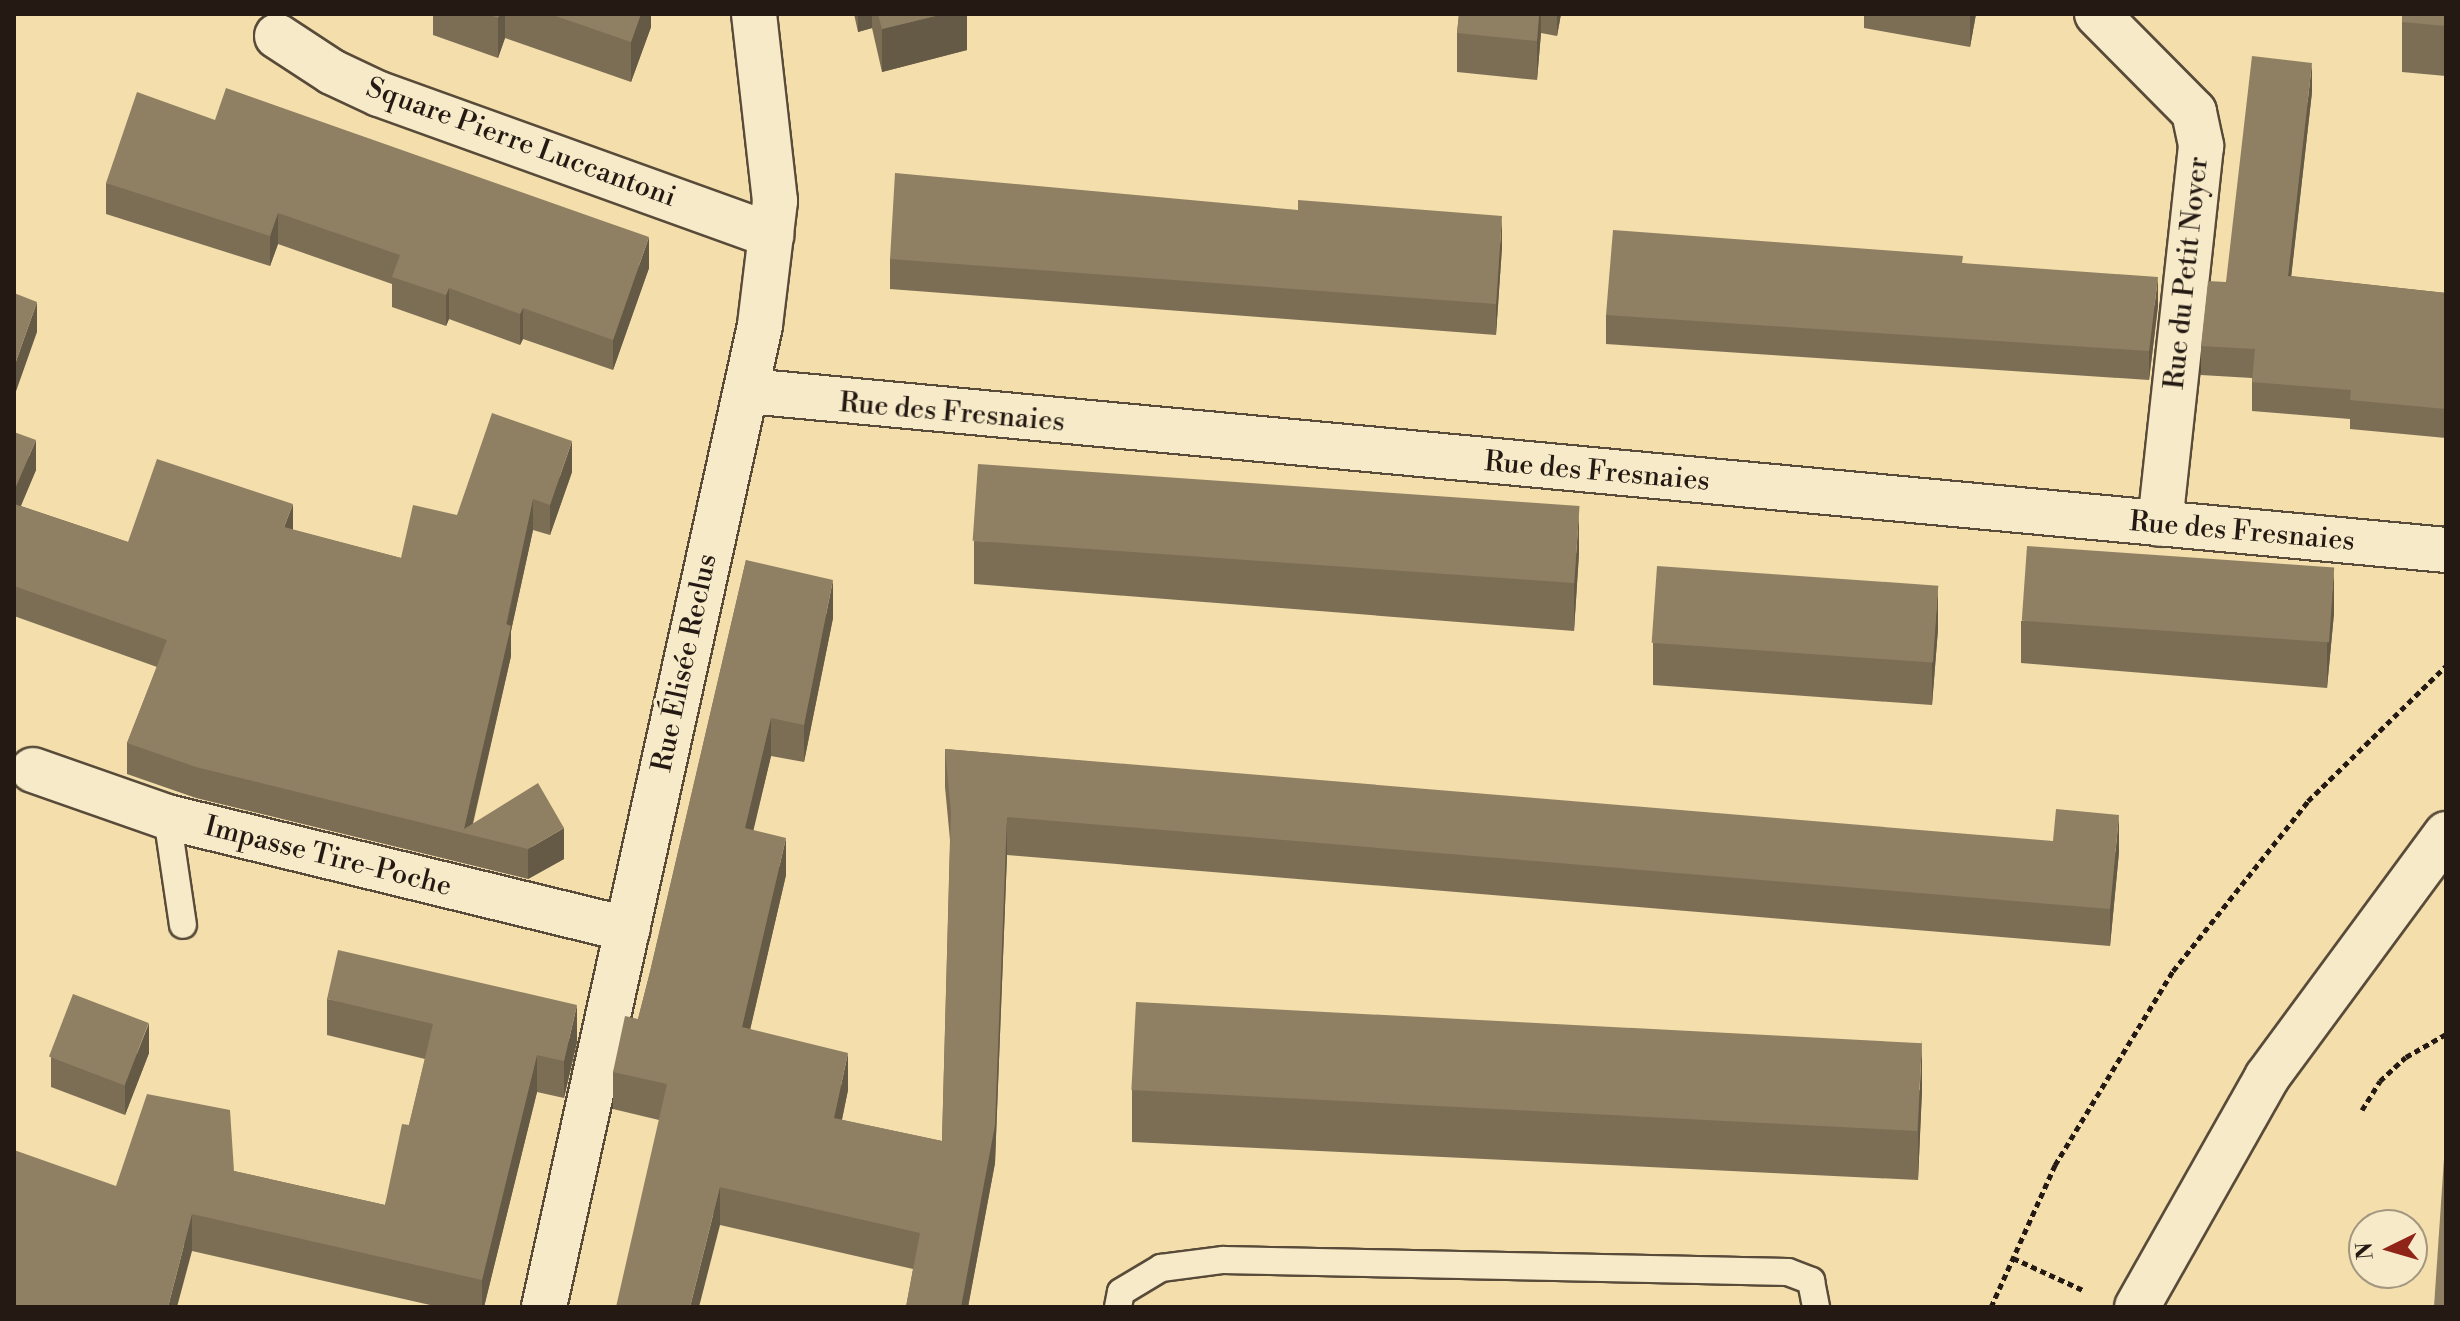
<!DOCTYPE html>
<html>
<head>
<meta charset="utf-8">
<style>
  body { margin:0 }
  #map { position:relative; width:2460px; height:1321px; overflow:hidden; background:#f3deac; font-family:"Libre Bodoni",serif }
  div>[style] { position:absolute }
  .path>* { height:5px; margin-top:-2.5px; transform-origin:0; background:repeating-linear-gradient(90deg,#241a13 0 6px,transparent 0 10px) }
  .roads { filter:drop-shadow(2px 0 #584b39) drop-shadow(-2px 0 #584b39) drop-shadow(0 2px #584b39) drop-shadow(0 -2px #584b39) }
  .lane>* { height:26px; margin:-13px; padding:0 13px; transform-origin:13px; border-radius:13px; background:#f7eac9 }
  .street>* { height:44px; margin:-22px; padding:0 22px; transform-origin:22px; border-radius:22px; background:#f7eac9 }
  .secondary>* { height:44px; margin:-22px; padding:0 22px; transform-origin:22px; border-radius:22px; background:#f7eac9 }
  .wall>* { inset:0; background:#7c6e55 }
  .shaded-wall>* { inset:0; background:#655a45 }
  .building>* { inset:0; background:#908063; transform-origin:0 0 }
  span { translate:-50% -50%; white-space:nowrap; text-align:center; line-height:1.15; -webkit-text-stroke:7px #f7eac9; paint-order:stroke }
  .street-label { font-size:28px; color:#241a13 }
  .frame { position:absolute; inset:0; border:16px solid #241a13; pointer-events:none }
  .north { position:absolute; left:2348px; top:1209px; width:80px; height:80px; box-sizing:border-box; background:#f7eac9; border:2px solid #a39780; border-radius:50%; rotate:265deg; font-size:22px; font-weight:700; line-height:32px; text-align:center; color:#241a13 }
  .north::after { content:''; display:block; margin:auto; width:28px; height:36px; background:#8f2418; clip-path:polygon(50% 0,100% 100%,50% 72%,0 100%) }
</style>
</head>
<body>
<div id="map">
  <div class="path">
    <div style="left:2362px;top:1110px;width:34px;rotate:-58deg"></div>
    <div style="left:2380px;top:1081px;width:35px;rotate:-43deg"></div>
    <div style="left:2406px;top:1057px;width:46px;rotate:-29.9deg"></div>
    <div style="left:2013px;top:1258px;width:79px;rotate:24.6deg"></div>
    <div style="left:1991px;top:1307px;width:156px;rotate:-65.7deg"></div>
    <div style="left:2055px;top:1165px;width:227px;rotate:-58.7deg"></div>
    <div style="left:2173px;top:971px;width:217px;rotate:-51.5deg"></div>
    <div style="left:2308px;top:801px;width:193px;rotate:-44.4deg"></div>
  </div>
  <div class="roads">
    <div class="lane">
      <div style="left:167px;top:817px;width:109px;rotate:81.6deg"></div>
      <div style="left:1118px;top:1307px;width:15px;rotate:-79deg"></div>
      <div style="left:1121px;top:1292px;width:47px;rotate:-31deg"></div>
      <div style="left:1161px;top:1268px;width:63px;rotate:-7.4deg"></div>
      <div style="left:1223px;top:1260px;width:565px;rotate:1.22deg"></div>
      <div style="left:1788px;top:1272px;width:25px;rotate:21deg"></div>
      <div style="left:1811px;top:1281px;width:26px;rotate:79deg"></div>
    </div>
    <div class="street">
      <div style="left:2097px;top:14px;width:138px;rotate:45.3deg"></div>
      <div style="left:2194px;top:112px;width:35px;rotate:78deg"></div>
      <div style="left:2201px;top:146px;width:380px;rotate:96.2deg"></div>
      <div style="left:277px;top:36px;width:66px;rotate:33.2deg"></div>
      <div style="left:332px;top:72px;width:52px;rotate:25.1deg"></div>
      <div style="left:379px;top:94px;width:417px;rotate:19.8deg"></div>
      <div style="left:748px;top:391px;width:1705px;rotate:5.35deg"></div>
      <div style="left:33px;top:770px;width:142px;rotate:19.3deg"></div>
      <div style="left:167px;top:817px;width:474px;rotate:13.7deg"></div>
      <div style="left:544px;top:1307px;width:1005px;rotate:-77.59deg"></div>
      <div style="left:760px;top:325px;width:125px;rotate:-83.1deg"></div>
      <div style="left:775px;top:201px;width:188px;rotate:-96.4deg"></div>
    </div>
    <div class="secondary">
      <div style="left:2137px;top:1307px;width:264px;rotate:-60.5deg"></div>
      <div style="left:2267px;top:1077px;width:302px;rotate:-53.6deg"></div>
    </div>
  </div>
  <div class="wall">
    <div style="clip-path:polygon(433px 14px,651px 14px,651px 27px,631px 82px,505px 38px,498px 58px,433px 35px)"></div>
    <div style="clip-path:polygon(854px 14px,967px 14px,967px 50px,882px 72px,872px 28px,858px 32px)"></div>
    <div style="clip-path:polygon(1459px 14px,1561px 14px,1557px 36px,1541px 33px,1537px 80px,1457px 72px,1457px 33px)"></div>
    <div style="clip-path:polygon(1864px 14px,1976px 14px,1970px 47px,1864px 28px)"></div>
    <div style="clip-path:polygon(2446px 14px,2446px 76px,2402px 72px,2402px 22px)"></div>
    <div style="clip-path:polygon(2312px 92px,2291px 276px,2446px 293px,2446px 438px,2350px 429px,2350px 419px,2252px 411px,2252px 378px,2201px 375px,2201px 346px,2226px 282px)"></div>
    <div style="clip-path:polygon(106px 183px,649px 268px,613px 370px,523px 339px,520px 345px,449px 319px,446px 326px,392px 307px,392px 284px,278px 244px,270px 266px,106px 214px)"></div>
    <div style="clip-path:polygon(1502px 247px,1496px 335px,890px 289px,890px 259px)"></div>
    <div style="clip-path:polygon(1963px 263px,2158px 306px,2149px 380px,1606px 344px,1606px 315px)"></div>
    <div style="clip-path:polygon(14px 432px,36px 470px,21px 506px,128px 542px,293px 530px,401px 558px,457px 515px,572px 472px,550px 535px,533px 530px,511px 631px,511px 656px,473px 824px,564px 859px,528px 879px,196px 798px,127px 774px,127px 743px,157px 667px,14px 616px)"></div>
    <div style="clip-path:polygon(974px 541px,1579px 553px,1574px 631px,974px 584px)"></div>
    <div style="clip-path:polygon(746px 560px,833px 618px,804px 762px,771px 756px,753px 830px,786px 875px,750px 1029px,848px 1090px,842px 1120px,942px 1141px,950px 840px,945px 787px,945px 749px,2119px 852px,2110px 946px,1007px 855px,995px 1163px,968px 1307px,906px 1307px,913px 1269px,720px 1225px,659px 1120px,613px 1109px,613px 1072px,638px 1019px,650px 972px)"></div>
    <div style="clip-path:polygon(2334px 613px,2327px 688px,2021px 663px,2021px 621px)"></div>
    <div style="clip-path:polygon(1938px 629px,1932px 705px,1653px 685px,1653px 643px)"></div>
    <div style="clip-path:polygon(327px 999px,577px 1042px,564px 1098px,537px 1092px,484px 1307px,439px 1307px,192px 1251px,116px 1186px,234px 1171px,385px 1205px,409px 1125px,425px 1059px,327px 1035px)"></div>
    <div style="clip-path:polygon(149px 1053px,125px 1115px,51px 1087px,51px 1057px)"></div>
    <div style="clip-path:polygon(1132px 1090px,1922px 1090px,1918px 1180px,1132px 1142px)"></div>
  </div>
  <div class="shaded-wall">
    <div style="clip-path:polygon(500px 14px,505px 14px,505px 38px,498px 58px,498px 18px)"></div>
    <div style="clip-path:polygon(641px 14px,651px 14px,651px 27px,631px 82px,631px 42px)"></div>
    <div style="clip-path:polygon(858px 14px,872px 14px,872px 28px,858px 32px)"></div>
    <div style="clip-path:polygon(944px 14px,967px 14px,967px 50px,882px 72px,882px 29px)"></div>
    <div style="clip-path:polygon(1539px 14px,1541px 14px,1541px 33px,1537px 80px,1537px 41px)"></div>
    <div style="clip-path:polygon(1557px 14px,1561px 14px,1557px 36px)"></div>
    <div style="clip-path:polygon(1970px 14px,1976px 14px,1970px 47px)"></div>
    <div style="clip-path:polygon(2312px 63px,2312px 92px,2288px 305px,2288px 276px)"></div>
    <div style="clip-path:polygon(278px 213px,278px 244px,270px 266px,270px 236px)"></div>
    <div style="clip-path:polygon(1502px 216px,1502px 247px,1496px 335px,1496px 304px)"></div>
    <div style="clip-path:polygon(649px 237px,649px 268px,613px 370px,613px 340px)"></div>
    <div style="clip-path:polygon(2158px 277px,2158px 306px,2149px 380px,2149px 351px)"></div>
    <div style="clip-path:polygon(449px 288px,449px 319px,446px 326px,446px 295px)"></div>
    <div style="clip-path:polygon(37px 302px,37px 332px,14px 397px,14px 367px)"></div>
    <div style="clip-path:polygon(523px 308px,523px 339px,520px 345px,520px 314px)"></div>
    <div style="clip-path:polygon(36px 440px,36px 470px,14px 521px,14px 491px)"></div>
    <div style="clip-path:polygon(572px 441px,572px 472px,550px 535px,550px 505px)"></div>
    <div style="clip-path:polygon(533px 499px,533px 530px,511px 631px,511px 656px,470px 834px,464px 829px)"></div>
    <div style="clip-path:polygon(293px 504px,293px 534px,284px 527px)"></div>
    <div style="clip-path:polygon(1579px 511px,1579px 553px,1574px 631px,1574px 588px)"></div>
    <div style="clip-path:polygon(2334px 570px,2334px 613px,2327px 688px,2327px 646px)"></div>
    <div style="clip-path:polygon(833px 580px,833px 618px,804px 762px,804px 725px)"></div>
    <div style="clip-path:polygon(1938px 587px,1938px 629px,1932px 705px,1932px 662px)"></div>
    <div style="clip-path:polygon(771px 718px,771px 756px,745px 866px,745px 828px)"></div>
    <div style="clip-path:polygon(2119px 815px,2119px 852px,2110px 946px,2110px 909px)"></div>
    <div style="clip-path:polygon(1007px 817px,1007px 855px,995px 1163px,968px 1307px,961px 1307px)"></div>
    <div style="clip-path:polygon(564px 828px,564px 859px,528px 879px,528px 849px)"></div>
    <div style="clip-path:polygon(786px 838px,786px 875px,742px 1065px,742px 1027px)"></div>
    <div style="clip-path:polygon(577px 1005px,577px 1042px,564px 1098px,564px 1061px)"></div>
    <div style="clip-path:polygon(149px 1023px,149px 1053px,125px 1115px,125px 1084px)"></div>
    <div style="clip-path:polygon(1922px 1039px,1922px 1090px,1918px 1180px,1918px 1129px)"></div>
    <div style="clip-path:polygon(848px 1053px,848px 1090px,834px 1156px,834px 1118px)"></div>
    <div style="clip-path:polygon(537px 1055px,537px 1092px,484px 1307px,482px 1307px,482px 1280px)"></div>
    <div style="clip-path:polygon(720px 1187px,720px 1225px,699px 1307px,690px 1307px)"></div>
    <div style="clip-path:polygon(192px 1214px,192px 1251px,177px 1307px,168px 1307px)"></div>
  </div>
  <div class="building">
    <div style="clip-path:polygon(487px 14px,500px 14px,498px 18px)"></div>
    <div style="clip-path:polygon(550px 14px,641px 14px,631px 42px)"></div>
    <div style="clip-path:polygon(878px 14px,944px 14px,882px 29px)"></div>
    <div style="clip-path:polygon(1459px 14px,1539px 14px,1537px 41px,1457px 33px)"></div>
    <div style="clip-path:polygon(2402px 14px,2446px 14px,2446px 26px,2402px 22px)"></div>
    <div style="clip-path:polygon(2252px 56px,2312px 63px,2288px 276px,2446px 293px,2446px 409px,2350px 400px,2351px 390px,2252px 382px,2255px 349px,2201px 346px,2208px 281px,2226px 282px)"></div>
    <div style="clip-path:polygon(226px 88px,649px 237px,613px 340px,523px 308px,520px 314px,449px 288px,446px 295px,392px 277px,400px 255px,278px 213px,270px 236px,106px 183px,137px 92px,215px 120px)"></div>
    <div style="clip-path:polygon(895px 173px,1298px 210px,1298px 200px,1502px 216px,1496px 304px,890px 259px)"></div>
    <div style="clip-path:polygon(1613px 230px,1963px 256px,1962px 263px,2158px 277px,2149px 351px,1606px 315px)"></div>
    <div style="clip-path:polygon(14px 293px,37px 302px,14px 367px)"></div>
    <div style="clip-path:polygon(492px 413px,572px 441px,550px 505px,533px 499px,506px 624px,511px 626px,464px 829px,538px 783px,564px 828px,528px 849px,196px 767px,127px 743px,167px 640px,14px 586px,14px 504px,128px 542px,157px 459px,293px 504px,284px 527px,401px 558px,413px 505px,457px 515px)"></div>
    <div style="clip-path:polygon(14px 432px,36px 440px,14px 491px)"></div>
    <div style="left:978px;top:464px;width:603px;height:77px;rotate:4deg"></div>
    <div style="left:2027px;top:546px;width:308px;height:75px;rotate:4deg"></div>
    <div style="clip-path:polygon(746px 560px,833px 580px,804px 725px,771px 718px,745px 828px,786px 838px,742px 1027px,848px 1053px,834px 1118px,942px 1141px,951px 812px,945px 749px,2053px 841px,2056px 809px,2119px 815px,2110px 909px,1007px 817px,995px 1125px,961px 1307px,906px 1307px,920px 1233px,720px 1187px,690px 1307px,616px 1307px,667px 1084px,613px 1072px,625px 1016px,638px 1019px,650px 972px)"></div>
    <div style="left:1657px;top:566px;width:282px;height:77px;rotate:4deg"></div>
    <div style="clip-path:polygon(338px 950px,577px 1005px,564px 1061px,537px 1055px,482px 1280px,192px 1214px,168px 1307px,14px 1307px,14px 1150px,116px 1186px,147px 1094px,230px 1110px,234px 1171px,385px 1205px,402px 1124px,409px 1125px,433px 1024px,327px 999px)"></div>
    <div style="left:73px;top:994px;width:81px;height:67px;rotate:21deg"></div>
    <div style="left:1136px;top:1002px;width:787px;height:88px;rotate:3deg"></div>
    <div style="clip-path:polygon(2446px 1129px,2446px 1307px,2434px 1307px)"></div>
  </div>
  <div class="street-label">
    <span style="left:521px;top:143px;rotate:20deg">Square Pierre Luccantoni</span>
    <span style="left:2187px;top:273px;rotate:-84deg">Rue du Petit Noyer</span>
    <span style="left:952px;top:413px;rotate:5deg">Rue des Fresnaies</span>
    <span style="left:1597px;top:472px;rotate:5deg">Rue des Fresnaies</span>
    <span style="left:2242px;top:532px;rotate:5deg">Rue des Fresnaies</span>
    <span style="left:685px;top:663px;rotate:-78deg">Rue Élisée Reclus</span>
    <span style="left:328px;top:857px;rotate:14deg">Impasse Tire-Poche</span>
  </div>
  <div class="frame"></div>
  <div class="north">N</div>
</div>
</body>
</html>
